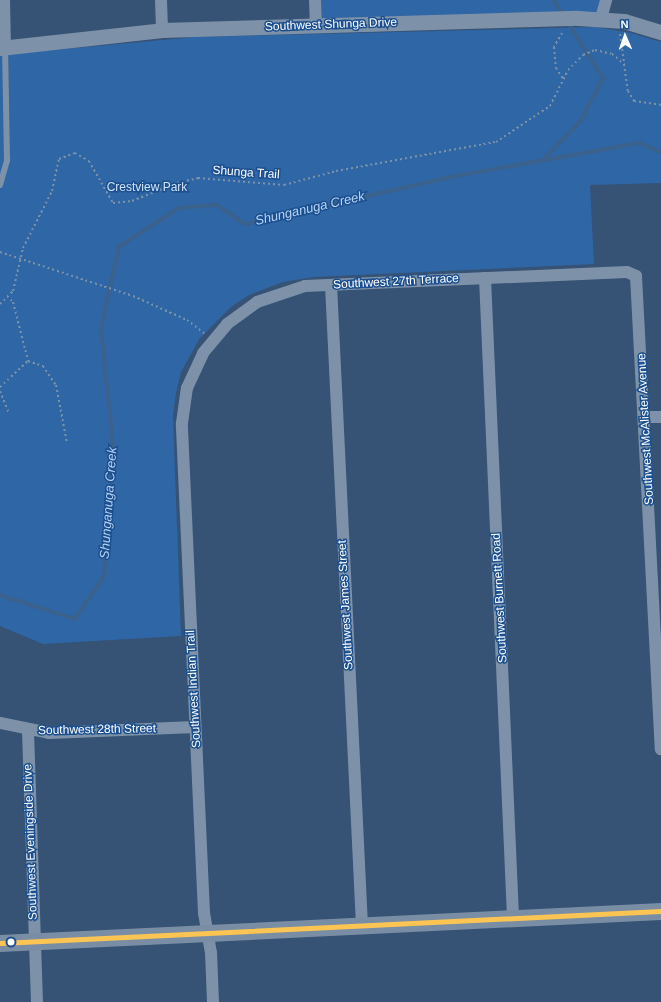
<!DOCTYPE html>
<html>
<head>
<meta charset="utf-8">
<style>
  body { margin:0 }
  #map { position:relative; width:661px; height:1002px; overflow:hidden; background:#365274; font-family:Helvetica,sans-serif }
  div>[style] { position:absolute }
  .green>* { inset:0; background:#2f66a5 }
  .stream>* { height:3.5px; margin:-1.75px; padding:0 1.75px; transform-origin:1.75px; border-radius:1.75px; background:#3b618d }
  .path>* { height:2px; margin-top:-1px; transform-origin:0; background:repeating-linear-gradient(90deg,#7d92a8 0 2px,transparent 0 5px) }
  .service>* { height:6px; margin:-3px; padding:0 3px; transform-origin:3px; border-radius:3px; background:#7d92a8 }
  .minor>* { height:12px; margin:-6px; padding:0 6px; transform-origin:6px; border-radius:6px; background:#7d92a8 }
  .tertiary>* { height:15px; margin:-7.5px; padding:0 7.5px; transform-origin:7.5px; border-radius:7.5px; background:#7d92a8 }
  .secondary>* { height:17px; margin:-8.5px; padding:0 8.5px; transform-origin:8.5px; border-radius:8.5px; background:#798da4 }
  .bus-1>* { height:5px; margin:-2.5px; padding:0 2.5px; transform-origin:2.5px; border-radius:2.5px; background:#fcc553 }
  .dots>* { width:11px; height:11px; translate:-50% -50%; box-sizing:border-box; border:2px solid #1b4f8f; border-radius:50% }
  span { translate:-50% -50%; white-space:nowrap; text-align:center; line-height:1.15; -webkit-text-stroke:3px #1b4f8f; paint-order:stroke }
  .street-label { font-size:12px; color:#fff }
  .park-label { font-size:12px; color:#cfe3fa }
  .water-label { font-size:13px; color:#b5d3f5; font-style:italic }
  .north { position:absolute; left:605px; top:16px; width:40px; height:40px; -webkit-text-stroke:3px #1b4f8f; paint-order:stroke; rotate:358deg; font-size:11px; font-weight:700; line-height:16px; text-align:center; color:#fff }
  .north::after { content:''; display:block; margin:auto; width:14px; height:18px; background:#fff; clip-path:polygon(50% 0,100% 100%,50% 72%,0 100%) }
</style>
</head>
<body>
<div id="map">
  <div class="green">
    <div style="clip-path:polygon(315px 0,606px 0,601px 18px,316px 25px)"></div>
    <div style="clip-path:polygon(596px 27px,631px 33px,661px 42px,661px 183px,590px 185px,594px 264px,314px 277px,283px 282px,249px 295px,231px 307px,200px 338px,181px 372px,176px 393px,173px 416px,181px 636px,43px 644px,0 626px,0 55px,195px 37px)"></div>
  </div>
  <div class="stream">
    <div style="left:554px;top:0;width:17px;rotate:57deg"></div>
    <div style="left:544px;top:159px;width:52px;rotate:-45.8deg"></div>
    <div style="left:580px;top:122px;width:50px;rotate:-62.4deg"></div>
    <div style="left:603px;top:78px;width:65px;rotate:-122.5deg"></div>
    <div style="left:0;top:595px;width:79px;rotate:17.7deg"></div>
    <div style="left:75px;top:619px;width:51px;rotate:-55.4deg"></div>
    <div style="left:104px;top:577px;width:121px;rotate:-85.3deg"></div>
    <div style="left:114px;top:456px;width:128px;rotate:-95.8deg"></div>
    <div style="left:101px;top:329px;width:84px;rotate:-77.6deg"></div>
    <div style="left:119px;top:247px;width:72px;rotate:-33deg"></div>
    <div style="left:179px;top:208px;width:38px;rotate:-5deg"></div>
    <div style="left:217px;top:205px;width:34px;rotate:34deg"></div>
    <div style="left:245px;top:224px;width:216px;rotate:-12.8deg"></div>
    <div style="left:456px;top:176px;width:187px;rotate:-10.2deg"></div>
    <div style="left:640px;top:143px;width:23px;rotate:23deg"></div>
  </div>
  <div class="path">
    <div style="left:562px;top:33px;width:16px;rotate:120deg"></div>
    <div style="left:554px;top:47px;width:21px;rotate:85deg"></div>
    <div style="left:556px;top:68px;width:14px;rotate:56deg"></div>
    <div style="left:620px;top:34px;width:30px;rotate:82deg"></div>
    <div style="left:0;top:252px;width:140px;rotate:18.3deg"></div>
    <div style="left:133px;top:296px;width:59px;rotate:24deg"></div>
    <div style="left:187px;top:320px;width:23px;rotate:38deg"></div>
    <div style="left:7px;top:296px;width:8px;rotate:45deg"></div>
    <div style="left:13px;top:302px;width:61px;rotate:75.7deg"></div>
    <div style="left:28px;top:361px;width:16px;rotate:18deg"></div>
    <div style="left:43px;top:366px;width:23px;rotate:56deg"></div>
    <div style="left:56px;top:385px;width:59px;rotate:79.3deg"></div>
    <div style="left:0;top:304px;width:18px;rotate:-45deg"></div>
    <div style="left:13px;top:291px;width:44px;rotate:-76.9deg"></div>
    <div style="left:23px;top:248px;width:64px;rotate:-63deg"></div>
    <div style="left:52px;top:191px;width:33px;rotate:-78deg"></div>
    <div style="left:59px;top:159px;width:17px;rotate:-21deg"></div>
    <div style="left:75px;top:153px;width:16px;rotate:30deg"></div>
    <div style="left:89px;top:161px;width:48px;rotate:60.3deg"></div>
    <div style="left:113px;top:203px;width:19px;rotate:-6deg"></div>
    <div style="left:132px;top:201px;width:48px;rotate:-21.8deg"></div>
    <div style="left:177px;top:183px;width:22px;rotate:-13deg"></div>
    <div style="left:198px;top:178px;width:86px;rotate:4.7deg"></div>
    <div style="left:284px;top:185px;width:54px;rotate:-15.1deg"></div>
    <div style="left:336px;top:171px;width:163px;rotate:-10.3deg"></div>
    <div style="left:496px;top:142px;width:65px;rotate:-33.7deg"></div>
    <div style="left:550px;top:106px;width:40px;rotate:-63.4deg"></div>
    <div style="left:568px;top:70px;width:21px;rotate:-45deg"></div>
    <div style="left:583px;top:55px;width:13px;rotate:-23deg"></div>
    <div style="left:595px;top:50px;width:17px;rotate:13deg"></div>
    <div style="left:612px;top:54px;width:16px;rotate:40deg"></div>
    <div style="left:624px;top:64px;width:27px;rotate:82deg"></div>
    <div style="left:628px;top:91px;width:12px;rotate:59deg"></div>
    <div style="left:634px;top:101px;width:27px;rotate:8deg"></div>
    <div style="left:0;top:387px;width:38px;rotate:-43deg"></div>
    <div style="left:0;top:391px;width:24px;rotate:68deg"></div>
  </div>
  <div class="service">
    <div style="left:0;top:185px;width:26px;rotate:-74deg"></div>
    <div style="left:7px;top:160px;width:112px;rotate:-91deg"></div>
  </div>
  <div class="minor">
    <div style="left:4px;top:0;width:48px;rotate:88.8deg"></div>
    <div style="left:161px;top:0;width:30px;rotate:88deg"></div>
    <div style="left:315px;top:0;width:25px;rotate:88deg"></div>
    <div style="left:601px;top:18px;width:19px;rotate:-74deg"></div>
    <div style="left:485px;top:278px;width:641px;rotate:87.49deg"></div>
    <div style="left:331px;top:285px;width:641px;rotate:87.23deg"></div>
    <div style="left:646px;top:417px;width:15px"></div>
    <div style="left:0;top:723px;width:50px;rotate:11.5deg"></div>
    <div style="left:49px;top:733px;width:146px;rotate:-2.4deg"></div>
    <div style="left:28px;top:731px;width:271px;rotate:88.1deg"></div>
    <div style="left:213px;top:1002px;width:49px;rotate:-92.3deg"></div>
    <div style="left:211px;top:953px;width:41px;rotate:-99.9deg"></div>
    <div style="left:204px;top:913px;width:490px;rotate:-92.6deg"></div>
    <div style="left:182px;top:423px;width:35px;rotate:-82deg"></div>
    <div style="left:187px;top:388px;width:38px;rotate:-65deg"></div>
    <div style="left:203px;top:353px;width:38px;rotate:-50deg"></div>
    <div style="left:227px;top:324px;width:37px;rotate:-36deg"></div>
    <div style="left:257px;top:302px;width:51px;rotate:-18.4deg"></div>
    <div style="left:305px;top:286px;width:322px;rotate:-2.5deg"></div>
    <div style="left:627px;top:272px;width:10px;rotate:24deg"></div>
    <div style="left:636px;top:276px;width:474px;rotate:87deg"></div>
  </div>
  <div class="tertiary">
    <div style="left:0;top:48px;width:163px;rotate:-6.3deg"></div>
    <div style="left:162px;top:30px;width:416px;rotate:-1.7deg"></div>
    <div style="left:578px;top:18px;width:46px;rotate:3.7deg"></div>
    <div style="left:624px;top:21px;width:39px;rotate:17deg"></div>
  </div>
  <div class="secondary">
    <div style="left:0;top:943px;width:662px;rotate:-2.77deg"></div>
  </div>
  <div class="bus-1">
    <div style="left:0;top:943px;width:662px;rotate:-2.77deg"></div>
  </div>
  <div class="dots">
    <div style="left:11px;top:942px;background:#fff"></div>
  </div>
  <div class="street-label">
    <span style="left:331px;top:25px;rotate:-2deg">Southwest Shunga Drive</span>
    <span style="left:246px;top:173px;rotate:4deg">Shunga Trail</span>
    <span style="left:396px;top:282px;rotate:-3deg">Southwest 27th Terrace</span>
    <span style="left:646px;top:429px;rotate:-93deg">Southwest McAlister Avenue</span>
    <span style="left:500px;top:598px;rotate:-93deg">Southwest Burnett Road</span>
    <span style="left:346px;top:605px;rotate:-93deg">Southwest James Street</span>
    <span style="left:194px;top:689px;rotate:-93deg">Southwest Indian Trail</span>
    <span style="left:97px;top:730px;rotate:-1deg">Southwest 28th Street</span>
    <span style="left:31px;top:842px;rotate:-92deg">Southwest Eveningside Drive</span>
  </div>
  <div class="park-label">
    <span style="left:147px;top:188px">Crestview Park</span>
  </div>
  <div class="water-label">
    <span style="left:310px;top:209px;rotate:-13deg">Shunganuga Creek</span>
    <span style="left:109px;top:503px;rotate:-86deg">Shunganuga Creek</span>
  </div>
  <div class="north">N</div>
</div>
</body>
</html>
